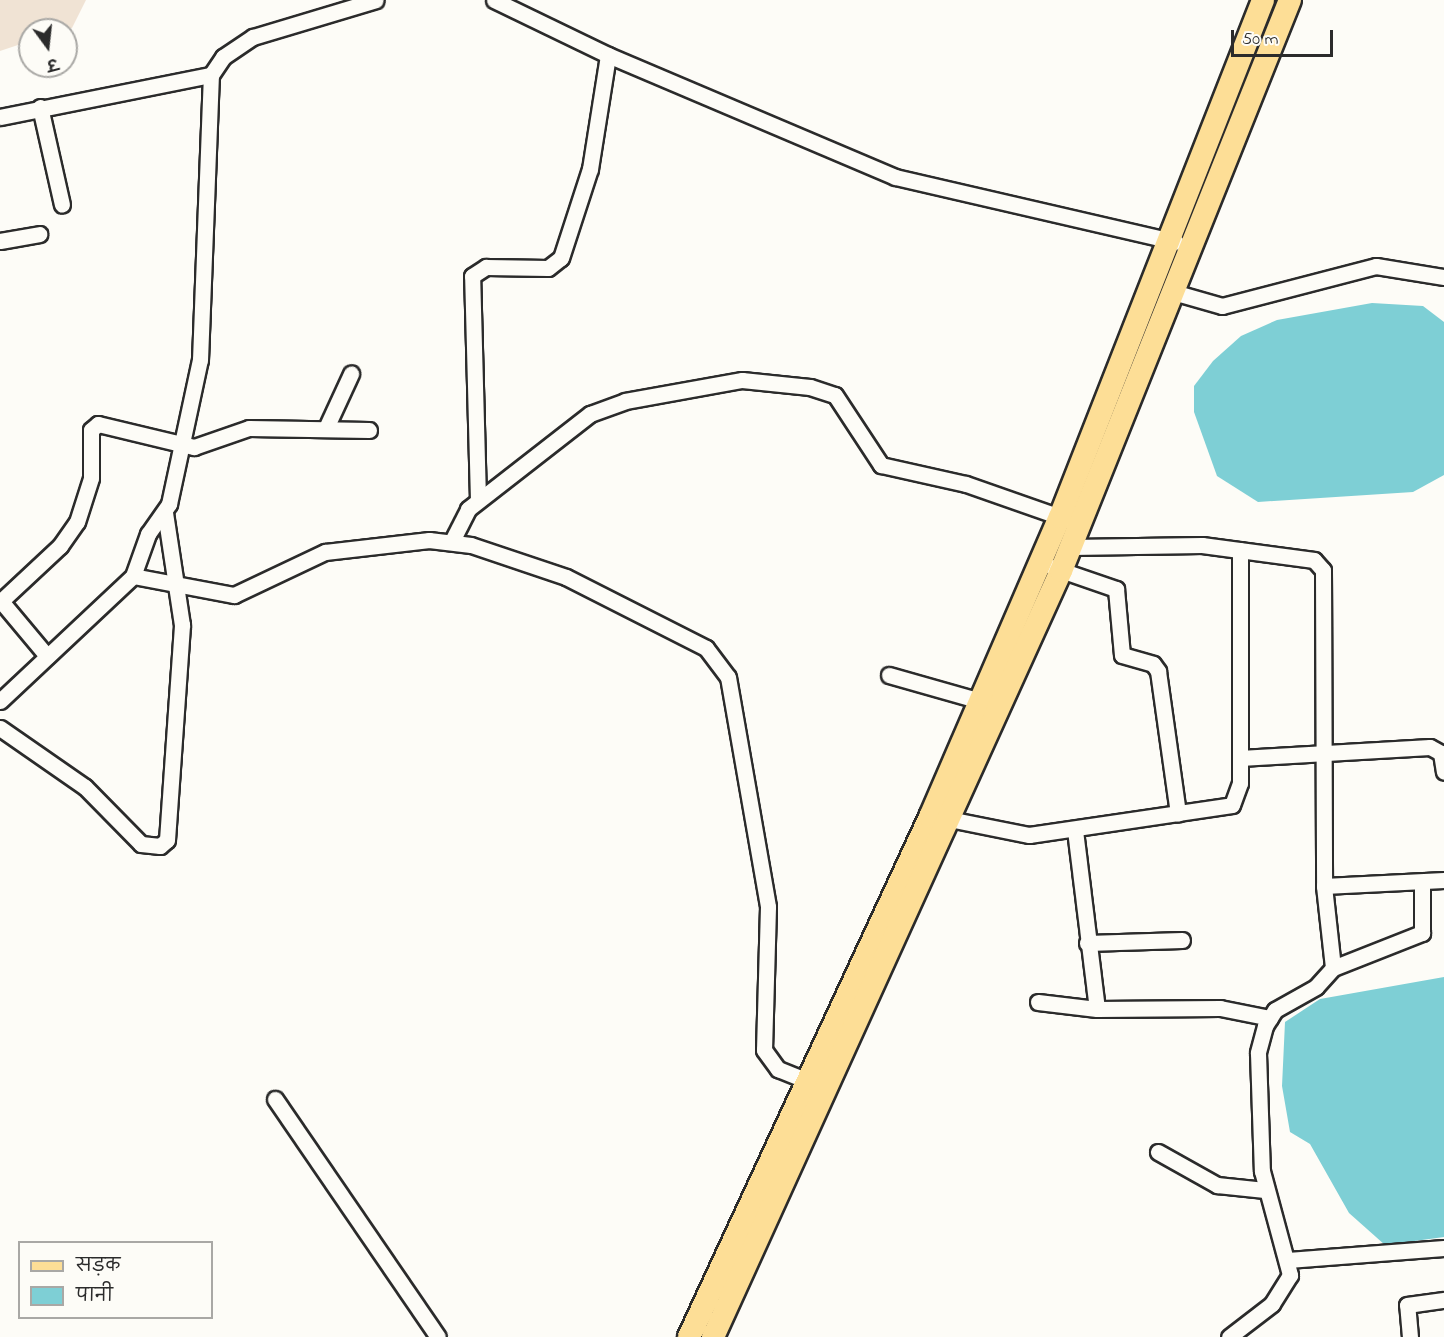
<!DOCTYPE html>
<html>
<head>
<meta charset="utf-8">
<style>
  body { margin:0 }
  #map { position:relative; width:1444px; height:1337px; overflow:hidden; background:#fdfcf7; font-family:"Indie Flower","Playpen Sans Deva",sans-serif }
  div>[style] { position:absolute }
  .built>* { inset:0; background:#f0e3d4 }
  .water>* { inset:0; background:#7ecfd5 }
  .roads { filter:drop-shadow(2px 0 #2b2b2b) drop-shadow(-2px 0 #2b2b2b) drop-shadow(0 2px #2b2b2b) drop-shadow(0 -2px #2b2b2b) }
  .street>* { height:15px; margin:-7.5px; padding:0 7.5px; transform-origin:7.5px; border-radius:7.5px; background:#fdfcf7 }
  .primary>* { height:22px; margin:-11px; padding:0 11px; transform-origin:11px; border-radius:11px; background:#fdde96 }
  span { translate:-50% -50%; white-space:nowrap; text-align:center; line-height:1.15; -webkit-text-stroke:4.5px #fdfcf7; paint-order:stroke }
  .legend { position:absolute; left:18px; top:1241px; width:195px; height:78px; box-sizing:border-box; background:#fdfcf7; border:2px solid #a9a8a5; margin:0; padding:8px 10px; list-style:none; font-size:18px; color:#2b2b2b }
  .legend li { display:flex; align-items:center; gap:12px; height:30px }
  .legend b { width:30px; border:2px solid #a9a8a5 }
  .north { position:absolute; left:18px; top:18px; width:60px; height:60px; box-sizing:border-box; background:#fdfcf7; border:2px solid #a9a8a5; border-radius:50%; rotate:165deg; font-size:16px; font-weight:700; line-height:24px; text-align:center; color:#2b2b2b }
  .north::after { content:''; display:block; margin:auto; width:21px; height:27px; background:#2b2b2b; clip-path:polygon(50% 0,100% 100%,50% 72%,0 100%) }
  .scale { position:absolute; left:1231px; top:30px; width:102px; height:27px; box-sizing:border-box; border:3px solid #2b2b2b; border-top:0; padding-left:8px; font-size:18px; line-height:21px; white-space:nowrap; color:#2b2b2b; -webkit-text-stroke:4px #fdfcf7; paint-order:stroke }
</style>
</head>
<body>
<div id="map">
  <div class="built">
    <div style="clip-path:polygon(0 0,86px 0,72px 28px,30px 30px,30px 41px,0 51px)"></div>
  </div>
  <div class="water">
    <div style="clip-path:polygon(1372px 303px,1423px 306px,1444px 322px,1444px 475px,1413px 492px,1258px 502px,1217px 476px,1194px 412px,1194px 386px,1213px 361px,1241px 336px,1277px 320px)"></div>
    <div style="clip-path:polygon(1444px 977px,1444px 1237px,1385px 1245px,1349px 1213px,1310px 1144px,1290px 1132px,1282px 1086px,1285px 1022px,1320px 999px)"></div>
  </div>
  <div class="roads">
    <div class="street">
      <div style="left:494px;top:0;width:127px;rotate:25.8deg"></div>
      <div style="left:608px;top:55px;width:312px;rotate:23deg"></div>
      <div style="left:895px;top:177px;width:288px;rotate:13deg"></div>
      <div style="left:40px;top:107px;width:100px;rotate:77.3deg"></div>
      <div style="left:0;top:117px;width:215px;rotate:-11.3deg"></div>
      <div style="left:0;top:241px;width:40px;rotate:-10deg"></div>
      <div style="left:1173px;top:292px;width:51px;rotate:15.9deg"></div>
      <div style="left:1222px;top:306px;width:159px;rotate:-14.6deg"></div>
      <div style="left:1376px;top:266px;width:69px;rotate:9.2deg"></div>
      <div style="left:326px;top:428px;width:60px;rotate:-65.2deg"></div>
      <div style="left:478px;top:500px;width:224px;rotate:-91.5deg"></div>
      <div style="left:472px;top:276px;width:17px;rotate:-33deg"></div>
      <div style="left:486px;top:267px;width:62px;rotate:0.9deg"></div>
      <div style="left:548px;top:268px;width:16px;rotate:-38deg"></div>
      <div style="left:561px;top:258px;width:94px;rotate:-72deg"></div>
      <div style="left:590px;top:169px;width:115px;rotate:-81deg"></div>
      <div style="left:452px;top:541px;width:36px;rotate:-63deg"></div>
      <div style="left:468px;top:509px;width:155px;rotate:-37.9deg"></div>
      <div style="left:590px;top:414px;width:37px;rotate:-20deg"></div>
      <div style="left:625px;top:401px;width:119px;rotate:-10.2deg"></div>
      <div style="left:742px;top:380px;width:68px;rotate:5.9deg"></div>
      <div style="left:810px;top:387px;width:26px;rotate:18deg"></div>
      <div style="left:835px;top:395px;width:84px;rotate:56.7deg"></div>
      <div style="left:881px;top:465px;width:87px;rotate:12.6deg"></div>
      <div style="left:966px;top:484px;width:109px;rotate:19.3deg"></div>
      <div style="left:1071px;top:547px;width:131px;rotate:-0.9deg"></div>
      <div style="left:1202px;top:545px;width:113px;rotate:7.6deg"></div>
      <div style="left:1314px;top:560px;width:13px;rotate:48deg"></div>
      <div style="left:1323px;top:570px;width:316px;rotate:89.8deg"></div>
      <div style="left:1324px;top:886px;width:82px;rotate:83.7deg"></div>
      <div style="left:1333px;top:968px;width:25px;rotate:132deg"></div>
      <div style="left:1316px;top:987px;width:47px;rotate:150.7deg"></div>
      <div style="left:1275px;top:1010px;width:19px;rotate:122deg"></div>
      <div style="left:1265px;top:1026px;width:28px;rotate:105deg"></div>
      <div style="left:1258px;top:1053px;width:118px;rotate:88.1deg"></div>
      <div style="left:1262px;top:1171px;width:108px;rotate:74.9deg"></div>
      <div style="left:1290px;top:1275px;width:34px;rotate:122deg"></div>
      <div style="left:1272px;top:1304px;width:54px;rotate:142.5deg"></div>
      <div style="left:1052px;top:567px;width:68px;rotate:19deg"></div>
      <div style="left:1116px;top:589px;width:66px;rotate:84.8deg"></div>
      <div style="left:1122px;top:655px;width:32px;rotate:16deg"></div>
      <div style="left:1153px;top:664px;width:9px;rotate:54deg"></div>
      <div style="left:1158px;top:671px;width:144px;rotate:82deg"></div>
      <div style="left:133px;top:576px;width:45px;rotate:-70.3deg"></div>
      <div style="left:148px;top:534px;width:37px;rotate:-55deg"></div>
      <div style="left:169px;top:504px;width:147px;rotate:-77.9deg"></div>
      <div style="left:200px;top:360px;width:285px;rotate:-87.8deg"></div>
      <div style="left:211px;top:75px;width:22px;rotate:-56deg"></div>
      <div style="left:223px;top:57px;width:36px;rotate:-34deg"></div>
      <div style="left:253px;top:37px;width:128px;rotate:-16.7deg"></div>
      <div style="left:1px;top:601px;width:72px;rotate:50.1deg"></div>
      <div style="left:0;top:602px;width:82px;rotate:-43deg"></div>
      <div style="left:60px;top:546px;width:29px;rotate:-55deg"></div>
      <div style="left:77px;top:522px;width:46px;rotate:-72.3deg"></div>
      <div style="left:91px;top:478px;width:48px;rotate:-90deg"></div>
      <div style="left:91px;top:430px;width:9px;rotate:-41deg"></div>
      <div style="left:98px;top:424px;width:99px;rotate:13.5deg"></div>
      <div style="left:194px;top:447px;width:58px;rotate:-19.1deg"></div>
      <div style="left:249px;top:428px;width:120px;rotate:1deg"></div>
      <div style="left:889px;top:675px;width:95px;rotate:15.9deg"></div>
      <div style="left:0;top:701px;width:183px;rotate:-43.2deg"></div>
      <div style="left:133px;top:576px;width:103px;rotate:10.7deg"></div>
      <div style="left:234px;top:595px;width:101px;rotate:-25.3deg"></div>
      <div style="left:325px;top:552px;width:105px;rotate:-6.6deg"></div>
      <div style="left:429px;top:540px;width:42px;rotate:6.8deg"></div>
      <div style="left:471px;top:545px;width:100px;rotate:18.6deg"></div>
      <div style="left:566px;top:577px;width:157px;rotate:26.9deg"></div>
      <div style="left:706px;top:648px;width:36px;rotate:53deg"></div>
      <div style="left:728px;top:677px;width:233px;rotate:80.1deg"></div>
      <div style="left:768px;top:907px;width:143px;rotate:91.6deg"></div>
      <div style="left:764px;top:1050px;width:24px;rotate:54deg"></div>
      <div style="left:778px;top:1069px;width:32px;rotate:22deg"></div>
      <div style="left:0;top:728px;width:103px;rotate:34.8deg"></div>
      <div style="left:85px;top:787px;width:80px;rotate:45.5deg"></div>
      <div style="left:141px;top:844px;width:19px;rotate:6deg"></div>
      <div style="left:160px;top:846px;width:9px;rotate:-41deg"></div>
      <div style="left:167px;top:840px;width:216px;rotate:-86deg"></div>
      <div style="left:182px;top:625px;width:114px;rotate:-98.6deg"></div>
      <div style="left:1240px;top:758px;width:190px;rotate:-3.3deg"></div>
      <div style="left:1430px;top:747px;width:13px;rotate:29deg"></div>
      <div style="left:1441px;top:753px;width:19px;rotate:81deg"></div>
      <div style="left:949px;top:819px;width:82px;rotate:11.3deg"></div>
      <div style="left:1029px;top:835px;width:205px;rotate:-8.4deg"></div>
      <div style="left:1232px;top:805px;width:23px;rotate:-70deg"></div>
      <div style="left:1240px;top:783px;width:233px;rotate:-90deg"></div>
      <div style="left:1075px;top:830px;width:180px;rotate:83deg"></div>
      <div style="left:1324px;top:886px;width:120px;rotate:-2.9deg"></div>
      <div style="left:1087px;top:943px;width:95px;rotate:-1.8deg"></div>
      <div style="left:1333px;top:968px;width:96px;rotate:-21.5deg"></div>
      <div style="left:1422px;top:933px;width:50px;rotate:-90deg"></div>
      <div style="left:1038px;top:1002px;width:59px;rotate:6.8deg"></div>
      <div style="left:1097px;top:1009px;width:123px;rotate:-0.5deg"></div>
      <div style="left:1220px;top:1008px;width:51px;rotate:11.3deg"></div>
      <div style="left:275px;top:1099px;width:288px;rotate:55.6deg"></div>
      <div style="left:1158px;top:1152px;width:68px;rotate:29.2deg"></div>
      <div style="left:1217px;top:1185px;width:48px;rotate:5.9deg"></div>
      <div style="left:1288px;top:1260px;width:156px;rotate:-4.4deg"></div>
      <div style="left:1410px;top:1337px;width:32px;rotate:-95deg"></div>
      <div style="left:1407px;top:1305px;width:37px;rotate:-8deg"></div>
    </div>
    <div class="primary">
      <div style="left:689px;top:1337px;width:573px;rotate:-65.13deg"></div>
      <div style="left:930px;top:817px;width:327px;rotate:-66.6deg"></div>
      <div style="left:1060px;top:517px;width:555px;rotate:-68.56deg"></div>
      <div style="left:713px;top:1337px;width:841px;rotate:-65.57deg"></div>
      <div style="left:1061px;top:571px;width:615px;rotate:-68.15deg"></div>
    </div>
  </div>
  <ul class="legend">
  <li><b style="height:8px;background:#fdde96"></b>सड़क</li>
  <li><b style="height:16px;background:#7ecfd5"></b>पानी</li>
  </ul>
  <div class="north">उ</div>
  <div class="scale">50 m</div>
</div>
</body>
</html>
